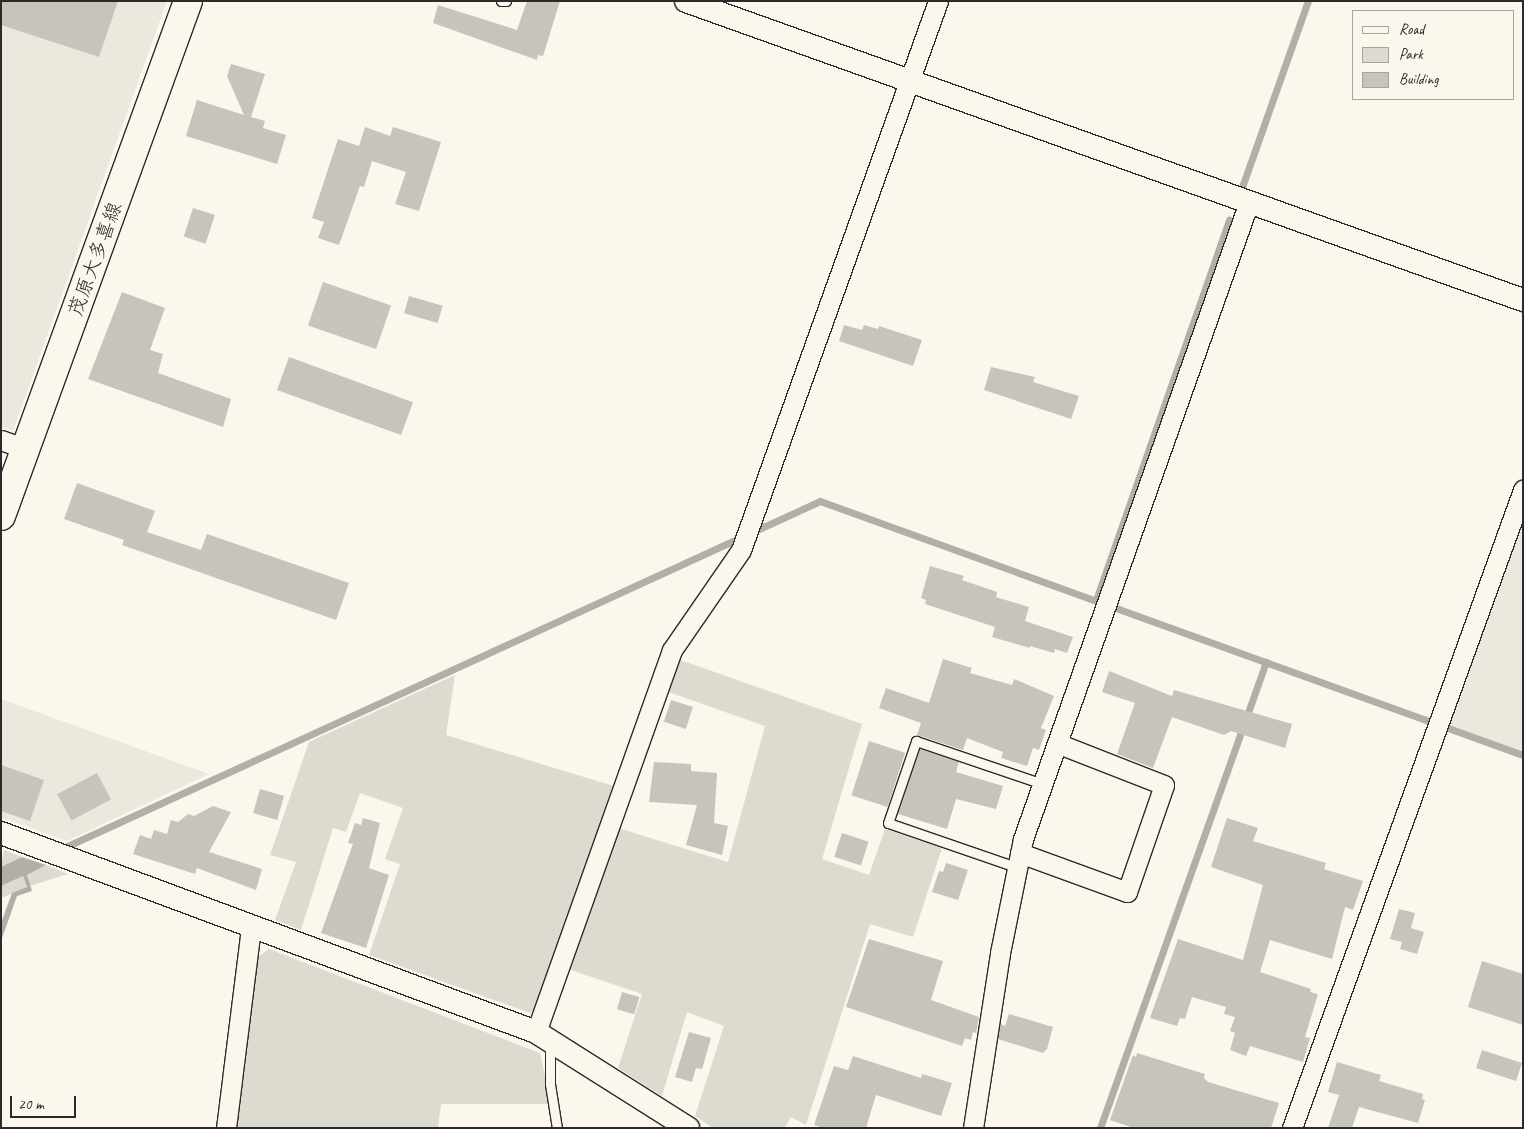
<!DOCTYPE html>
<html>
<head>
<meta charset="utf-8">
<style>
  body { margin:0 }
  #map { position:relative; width:1524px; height:1129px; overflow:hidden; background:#fbf7ec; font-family:Caveat,"Klee One",sans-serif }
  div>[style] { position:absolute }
  .built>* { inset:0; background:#ebe8de }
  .green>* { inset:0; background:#dddad0 }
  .water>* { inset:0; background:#b1afa7 }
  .stream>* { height:7px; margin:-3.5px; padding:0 3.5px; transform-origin:3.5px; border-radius:3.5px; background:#b1afa7 }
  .building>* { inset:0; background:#c7c4bc; transform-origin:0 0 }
  .roads { filter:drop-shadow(1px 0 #2b2b2b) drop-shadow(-1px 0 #2b2b2b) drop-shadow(0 1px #2b2b2b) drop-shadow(0 -1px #2b2b2b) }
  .service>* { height:9px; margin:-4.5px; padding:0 4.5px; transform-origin:4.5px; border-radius:4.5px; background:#fbf7ec }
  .minor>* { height:19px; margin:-9.5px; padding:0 9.5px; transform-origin:9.5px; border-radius:9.5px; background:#fbf7ec }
  .tertiary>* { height:22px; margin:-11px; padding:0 11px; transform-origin:11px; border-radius:11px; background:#fbf7ec }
  .primary>* { height:28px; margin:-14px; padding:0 14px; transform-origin:14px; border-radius:14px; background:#fbf7ec }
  span { translate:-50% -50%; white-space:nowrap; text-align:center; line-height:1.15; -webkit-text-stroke:4px #fbf7ec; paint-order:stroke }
  .street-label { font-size:20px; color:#2b2b2b }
  .frame { position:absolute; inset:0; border:2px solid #2b2b2b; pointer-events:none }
  .legend { position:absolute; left:1352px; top:10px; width:162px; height:90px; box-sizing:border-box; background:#fbf7ec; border:1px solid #a8a59f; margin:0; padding:6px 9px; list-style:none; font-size:15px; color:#2b2b2b }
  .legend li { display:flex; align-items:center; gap:10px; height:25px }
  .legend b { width:25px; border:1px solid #a8a59f }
  .scale { position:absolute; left:10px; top:1096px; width:66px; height:22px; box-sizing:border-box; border:2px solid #2b2b2b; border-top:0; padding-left:6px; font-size:15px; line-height:18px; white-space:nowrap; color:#2b2b2b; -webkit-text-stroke:4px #fbf7ec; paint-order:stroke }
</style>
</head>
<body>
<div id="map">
  <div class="built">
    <div style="clip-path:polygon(1px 1px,167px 1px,13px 431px,1px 427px)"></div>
    <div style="clip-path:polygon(1523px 514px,1523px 755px,1444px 726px)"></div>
    <div style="clip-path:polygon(1px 699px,209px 774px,67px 841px,1px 817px)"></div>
  </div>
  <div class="green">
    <div style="clip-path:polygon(675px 658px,862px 724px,822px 859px,869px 875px,885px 829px,942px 848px,913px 937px,870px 924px,806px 1125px,791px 1117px,785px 1128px,713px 1128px,695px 1116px,724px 1026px,687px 1012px,662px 1096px,618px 1068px,642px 994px,565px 968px,615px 827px,728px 862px,765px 726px,663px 690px)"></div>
    <div style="clip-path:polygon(455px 675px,446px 735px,617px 787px,541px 1003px,530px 1013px,369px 955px,400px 864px,385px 859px,403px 808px,360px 793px,346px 832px,333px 828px,301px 930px,275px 920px,296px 862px,270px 855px,309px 742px)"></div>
    <div style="clip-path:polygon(4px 850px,22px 857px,1px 867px)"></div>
    <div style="clip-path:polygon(46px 865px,68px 874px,30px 886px,27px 875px)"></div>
    <div style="clip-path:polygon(23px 876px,27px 888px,1px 898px,1px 886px)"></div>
    <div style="clip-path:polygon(269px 949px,540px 1053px,551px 1104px,441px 1104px,438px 1128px,233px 1128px,253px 961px)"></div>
  </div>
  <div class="water">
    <div style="clip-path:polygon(22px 857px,46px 865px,27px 875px,32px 891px,17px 896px,1px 941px,1px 923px,12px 893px,27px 887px,23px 876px,1px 886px,1px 867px)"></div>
  </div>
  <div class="stream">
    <div style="left:1242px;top:187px;width:197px;rotate:-70.5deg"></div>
    <div style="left:1096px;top:600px;width:403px;rotate:-70.7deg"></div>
    <div style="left:61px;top:849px;width:835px;rotate:-24.63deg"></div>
    <div style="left:820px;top:501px;width:747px;rotate:19.87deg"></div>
    <div style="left:1100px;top:1128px;width:495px;rotate:-70.4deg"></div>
  </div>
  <div class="building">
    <div style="clip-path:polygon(1px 1px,118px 1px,99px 57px,1px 25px)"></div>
    <div style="clip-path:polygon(527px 1px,560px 1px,543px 56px,538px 55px,537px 60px,433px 23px,438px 5px,517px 30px)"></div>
    <div style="clip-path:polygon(231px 64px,265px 74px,251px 117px,265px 121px,263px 128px,286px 135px,277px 164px,186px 136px,197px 100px,244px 115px,227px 76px)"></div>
    <div style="clip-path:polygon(365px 127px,390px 136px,393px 127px,441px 142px,419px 211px,395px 204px,406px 172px,372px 161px,364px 187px,360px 186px,339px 245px,318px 238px,324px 222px,312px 218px,338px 139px,359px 146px)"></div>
    <div style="left:193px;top:208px;width:23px;height:30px;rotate:18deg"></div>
    <div style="left:323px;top:282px;width:72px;height:46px;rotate:19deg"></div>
    <div style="clip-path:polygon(122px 292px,165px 308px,150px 350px,163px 354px,158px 373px,231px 399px,223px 427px,88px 379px)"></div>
    <div style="left:409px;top:296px;width:35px;height:18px;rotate:16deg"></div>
    <div style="clip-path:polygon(844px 325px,862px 330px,864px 325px,878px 329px,879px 326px,922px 340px,913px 366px,839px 341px)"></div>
    <div style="left:289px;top:357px;width:132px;height:35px;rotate:20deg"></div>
    <div style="clip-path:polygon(991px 367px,1035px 377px,1033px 382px,1079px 396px,1071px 419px,984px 390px)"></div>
    <div style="clip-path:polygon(77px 483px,155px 511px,147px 532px,201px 550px,207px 534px,349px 583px,336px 620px,122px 545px,124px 540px,64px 519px)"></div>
    <div style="clip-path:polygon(930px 566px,964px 576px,962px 580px,997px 592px,996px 597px,1029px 607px,1025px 621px,1073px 637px,1067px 653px,1055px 649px,1054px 653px,1030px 646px,1030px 648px,992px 637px,995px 627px,925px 604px,926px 600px,921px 598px)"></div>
    <div style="clip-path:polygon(943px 659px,972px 668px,970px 673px,1012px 685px,1014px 679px,1054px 696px,1041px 728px,1046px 730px,1039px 750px,1033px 748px,1027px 766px,1001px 758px,1003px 752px,967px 738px,963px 750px,917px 735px,921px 723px,879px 708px,886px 688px,929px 703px)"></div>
    <div style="clip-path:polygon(1109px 671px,1172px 696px,1174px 690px,1292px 724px,1285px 748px,1231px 731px,1224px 735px,1172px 717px,1153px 768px,1117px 754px,1135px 703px,1102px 692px)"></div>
    <div style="left:671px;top:700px;width:23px;height:23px;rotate:18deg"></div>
    <div style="left:869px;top:741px;width:38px;height:57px;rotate:18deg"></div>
    <div style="clip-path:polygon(920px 749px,959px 762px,956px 772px,1003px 786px,996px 809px,956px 799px,947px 829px,898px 814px)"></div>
    <div style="clip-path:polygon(654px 762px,691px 764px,691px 771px,717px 773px,714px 823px,728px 826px,722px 855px,686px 845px,697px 805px,649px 802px)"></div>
    <div style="clip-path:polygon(1px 765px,44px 780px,30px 821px,1px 811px)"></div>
    <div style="left:97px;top:773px;width:30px;height:45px;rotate:62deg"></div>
    <div style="left:260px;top:789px;width:25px;height:25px;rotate:16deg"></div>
    <div style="clip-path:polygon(213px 806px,231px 812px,209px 852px,262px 869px,256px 890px,197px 868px,195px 874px,133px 854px,140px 835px,151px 839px,154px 830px,167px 834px,171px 820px,178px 822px,188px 814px,194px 816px)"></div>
    <div style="clip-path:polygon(363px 818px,380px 823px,369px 868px,389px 875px,366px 948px,321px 933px,353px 844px,348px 843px,355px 823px,361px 825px)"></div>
    <div style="clip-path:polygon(1227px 818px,1258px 828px,1253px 841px,1326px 863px,1324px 869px,1363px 881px,1353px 910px,1345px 907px,1332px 959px,1270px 940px,1260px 972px,1311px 989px,1310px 992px,1318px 994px,1305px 1037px,1310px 1038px,1303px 1062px,1250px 1046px,1246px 1056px,1230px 1050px,1235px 1033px,1230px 1031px,1235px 1017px,1224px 1014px,1226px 1007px,1192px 997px,1185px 1019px,1180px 1018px,1177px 1026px,1150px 1018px,1178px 939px,1243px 960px,1263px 885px,1211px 867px)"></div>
    <div style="left:842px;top:833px;width:28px;height:25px;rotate:18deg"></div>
    <div style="clip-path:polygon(946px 863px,968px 870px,958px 900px,932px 892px,939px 871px,943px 872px)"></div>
    <div style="clip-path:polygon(1399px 909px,1415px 913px,1411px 928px,1424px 932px,1417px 954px,1400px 949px,1402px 942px,1390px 939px)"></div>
    <div style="clip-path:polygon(869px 939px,943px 961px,931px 1000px,979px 1017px,976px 1033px,973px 1032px,971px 1040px,965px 1038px,962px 1046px,846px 1007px)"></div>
    <div style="clip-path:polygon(1482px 961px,1523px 974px,1523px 1025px,1468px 1007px)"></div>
    <div style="left:622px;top:992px;width:18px;height:18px;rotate:16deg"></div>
    <div style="clip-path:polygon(1009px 1014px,1053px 1027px,1047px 1049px,1043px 1053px,998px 1039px,1000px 1024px,1005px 1026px)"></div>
    <div style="clip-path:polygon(689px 1032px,711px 1038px,702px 1069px,696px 1068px,692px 1082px,675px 1077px)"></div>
    <div style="left:1482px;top:1050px;width:42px;height:19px;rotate:18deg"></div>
    <div style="clip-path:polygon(1137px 1053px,1205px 1074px,1204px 1078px,1208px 1082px,1279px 1103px,1271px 1128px,1134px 1128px,1110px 1120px,1133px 1055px,1136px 1057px)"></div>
    <div style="clip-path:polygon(853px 1056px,921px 1078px,922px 1074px,952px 1083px,941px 1116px,876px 1095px,866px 1128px,824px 1128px,814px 1125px,834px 1066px,848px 1070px)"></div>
    <div style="clip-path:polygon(1337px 1062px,1381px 1075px,1379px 1081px,1423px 1094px,1422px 1099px,1425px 1100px,1418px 1123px,1359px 1107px,1352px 1128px,1328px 1128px,1339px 1095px,1328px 1092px)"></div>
  </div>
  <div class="roads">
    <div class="service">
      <div style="left:501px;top:1px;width:5px"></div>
      <div style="left:1016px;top:867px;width:135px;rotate:-161deg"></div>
      <div style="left:888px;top:823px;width:87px;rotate:-71.1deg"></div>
      <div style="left:916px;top:741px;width:134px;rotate:18.7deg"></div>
      <div style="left:550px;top:1044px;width:40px;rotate:90deg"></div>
      <div style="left:550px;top:1084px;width:45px;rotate:81deg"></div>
    </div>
    <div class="minor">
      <div style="left:1px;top:440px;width:27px;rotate:20deg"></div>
      <div style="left:1020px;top:853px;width:114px;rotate:20deg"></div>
      <div style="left:1127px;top:892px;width:113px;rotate:-70.9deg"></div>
      <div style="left:1164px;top:785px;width:115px;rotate:-158.6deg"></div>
      <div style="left:536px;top:1032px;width:405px;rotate:-70.4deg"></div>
      <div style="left:672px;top:650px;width:121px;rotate:-55.4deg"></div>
      <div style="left:741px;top:550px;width:583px;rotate:-70.26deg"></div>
      <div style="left:226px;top:1128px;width:202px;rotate:-82.9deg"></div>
      <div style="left:973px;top:1128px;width:177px;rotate:-81.2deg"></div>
      <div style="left:1000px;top:953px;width:116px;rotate:-78.6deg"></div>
      <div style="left:1023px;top:839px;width:676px;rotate:-70.47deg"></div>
      <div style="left:1292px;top:1128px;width:679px;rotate:-70.1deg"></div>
    </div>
    <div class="tertiary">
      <div style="left:686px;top:1px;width:889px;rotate:19.66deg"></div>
      <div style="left:1px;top:833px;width:571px;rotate:20.4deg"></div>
      <div style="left:536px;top:1032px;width:180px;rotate:32.3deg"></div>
    </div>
    <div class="primary">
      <div style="left:1px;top:516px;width:548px;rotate:-70.04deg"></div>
    </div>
  </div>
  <div class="street-label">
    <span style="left:95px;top:259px;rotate:-70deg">茂原大多喜線</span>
  </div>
  <div class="frame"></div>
  <ul class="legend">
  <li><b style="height:6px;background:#fbf7ec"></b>Road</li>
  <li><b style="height:14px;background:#dddad0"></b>Park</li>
  <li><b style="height:14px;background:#c7c4bc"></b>Building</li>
  </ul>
  <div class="scale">20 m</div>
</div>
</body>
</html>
